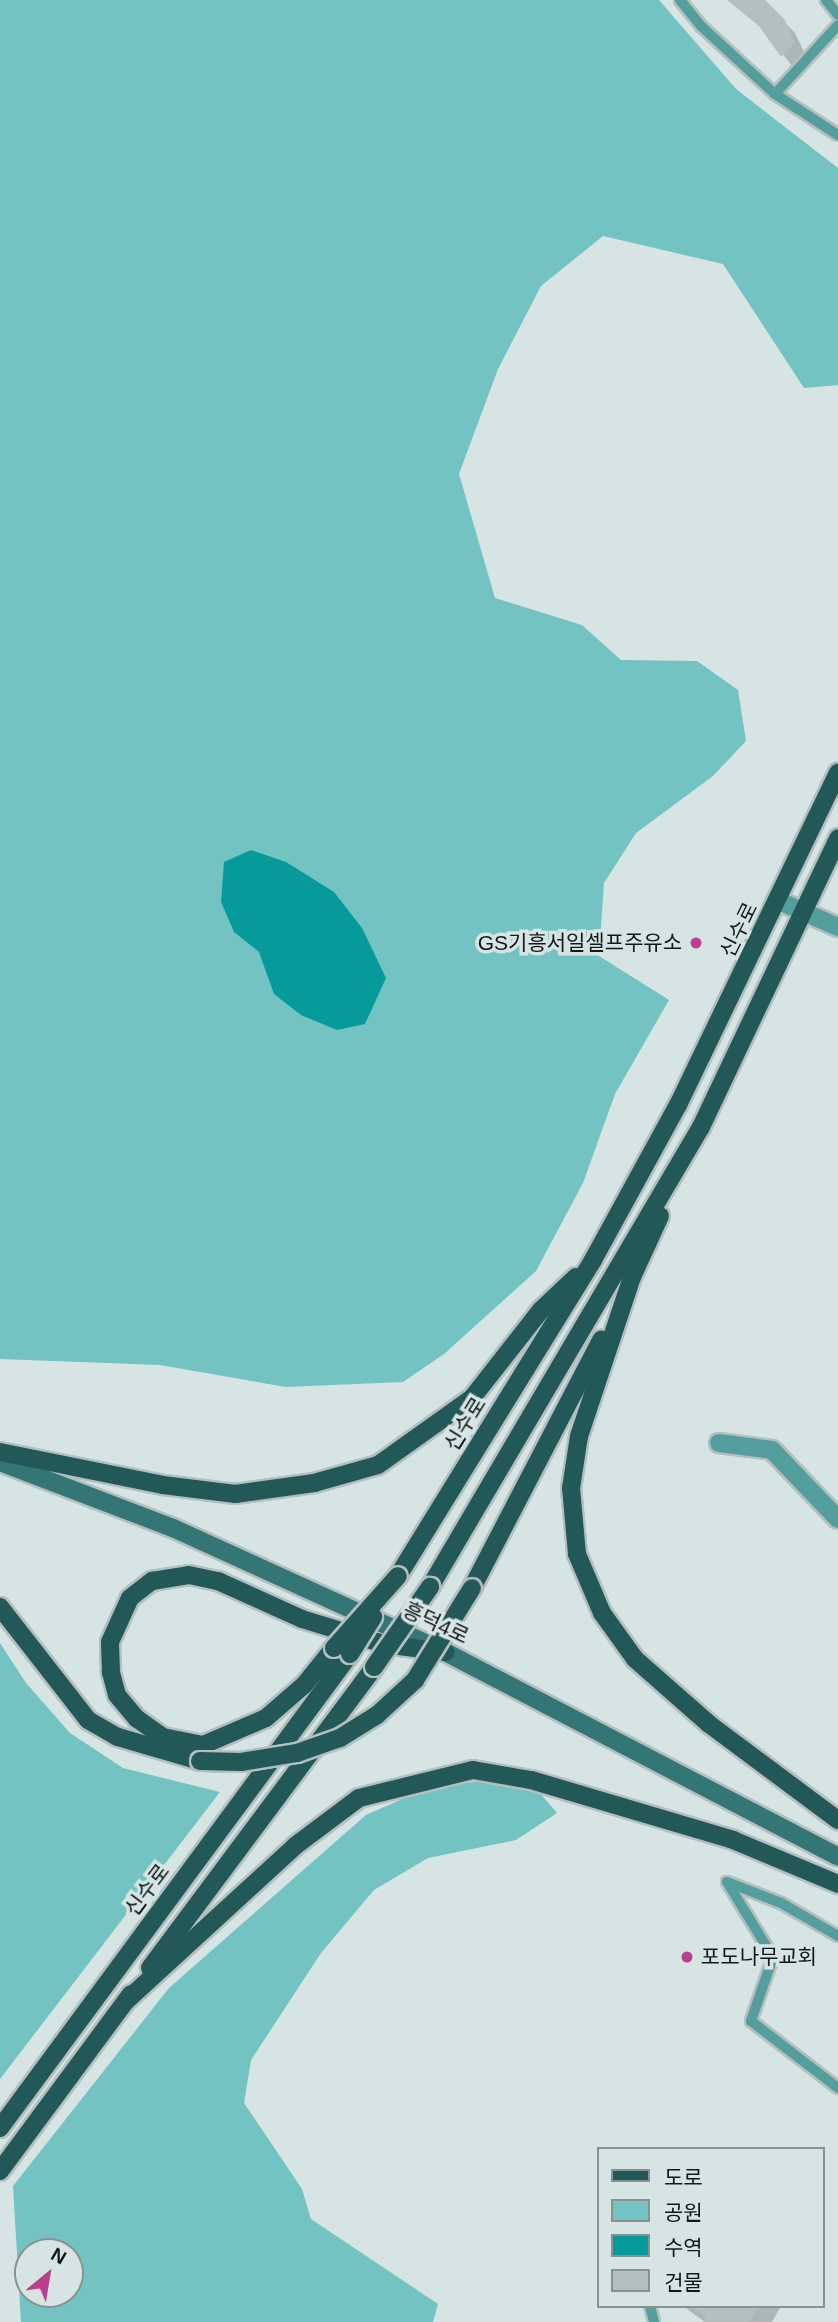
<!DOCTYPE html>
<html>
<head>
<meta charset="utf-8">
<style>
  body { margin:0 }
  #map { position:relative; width:838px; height:2322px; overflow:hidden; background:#d7e4e4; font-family:Arial,"Noto Sans KR",sans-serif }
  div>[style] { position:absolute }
  .green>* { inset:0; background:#73c3c3 }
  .water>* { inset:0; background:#079a9a }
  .shadow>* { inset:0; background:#0003 }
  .building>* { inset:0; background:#b3c0c0 }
  .roads { filter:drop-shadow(2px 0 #b4bfbf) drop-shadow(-2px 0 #b4bfbf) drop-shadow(0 2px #b4bfbf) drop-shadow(0 -2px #b4bfbf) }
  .lane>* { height:10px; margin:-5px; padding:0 5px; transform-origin:5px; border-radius:5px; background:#549e9e }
  .street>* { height:18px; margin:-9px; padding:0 9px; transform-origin:9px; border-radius:9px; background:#549e9e }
  .secondary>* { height:18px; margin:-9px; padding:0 9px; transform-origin:9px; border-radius:9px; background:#337675 }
  .primary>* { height:18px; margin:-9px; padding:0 9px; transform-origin:9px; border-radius:9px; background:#235858 }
  .bridges { filter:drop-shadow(2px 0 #b4bfbf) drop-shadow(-2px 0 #b4bfbf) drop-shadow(0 2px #b4bfbf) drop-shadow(0 -2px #b4bfbf) }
  .primary-bridge>* { height:18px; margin:-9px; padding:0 9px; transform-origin:9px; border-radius:9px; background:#235858 }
  .dots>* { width:19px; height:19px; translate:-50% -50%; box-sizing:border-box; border:4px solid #d7e4e4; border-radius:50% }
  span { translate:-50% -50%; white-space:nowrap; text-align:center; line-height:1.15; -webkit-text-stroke:7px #d7e4e4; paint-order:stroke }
  .street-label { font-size:21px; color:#131818 }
  .poi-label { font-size:21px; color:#131818 }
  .right { translate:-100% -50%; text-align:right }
  .left { translate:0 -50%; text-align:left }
  .legend { position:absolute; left:597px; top:2147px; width:228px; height:161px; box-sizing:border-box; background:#d7e4e4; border:2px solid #899292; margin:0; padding:9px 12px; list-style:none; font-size:21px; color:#131818 }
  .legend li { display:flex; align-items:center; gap:14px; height:35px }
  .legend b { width:35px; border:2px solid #899292 }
  .north { position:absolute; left:14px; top:2238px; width:70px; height:70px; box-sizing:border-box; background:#d7e4e4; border:2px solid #899292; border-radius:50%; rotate:30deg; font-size:19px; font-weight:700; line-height:28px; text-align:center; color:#131818 }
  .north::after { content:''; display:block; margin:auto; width:24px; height:32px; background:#bb3f8f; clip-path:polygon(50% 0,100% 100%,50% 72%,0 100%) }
</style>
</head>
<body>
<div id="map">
  <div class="green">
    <div style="clip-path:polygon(0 0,659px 0,736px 89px,838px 168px,838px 385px,804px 388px,723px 264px,603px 236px,541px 286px,498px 369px,459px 474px,495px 598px,582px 625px,621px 660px,697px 661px,738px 690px,746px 741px,713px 776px,636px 833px,604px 883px,599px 956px,669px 1000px,615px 1094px,583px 1183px,536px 1271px,444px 1354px,403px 1382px,286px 1387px,160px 1365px,0 1359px)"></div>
    <div style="clip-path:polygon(0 1643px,26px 1683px,70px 1733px,123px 1768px,220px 1792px,0 2079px)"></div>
    <div style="clip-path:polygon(evenodd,492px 1781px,539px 1792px,557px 1813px,516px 1840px,428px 1858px,374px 1890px,321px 1953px,251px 2060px,244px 2103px,302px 2189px,311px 2219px,438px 2304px,433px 2322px,21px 2322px,13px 2186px,169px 1988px,366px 1815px,434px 1785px,492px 1781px,28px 2252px,70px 2252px,70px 2294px,28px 2294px,28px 2252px)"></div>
  </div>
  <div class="water">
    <div style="clip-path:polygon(251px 850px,286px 862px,334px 892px,362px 928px,386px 978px,365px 1024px,337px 1030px,301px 1015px,274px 994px,259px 952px,234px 932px,221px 902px,224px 862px)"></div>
  </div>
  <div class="shadow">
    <div style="clip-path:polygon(729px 0,764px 1px,795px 33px,805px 54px,793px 67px,764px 30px)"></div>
    <div style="clip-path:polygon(683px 2306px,781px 2306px,772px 2322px,705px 2322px)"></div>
  </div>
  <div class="building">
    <div style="clip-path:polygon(727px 0,765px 0,785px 20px,795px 43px,781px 57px,759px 26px)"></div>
    <div style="clip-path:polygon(690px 2306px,758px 2306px,749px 2322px,703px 2322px,706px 2316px)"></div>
  </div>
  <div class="roads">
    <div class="lane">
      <div style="left:680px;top:0;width:33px;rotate:51deg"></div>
      <div style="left:701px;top:26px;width:100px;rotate:42.6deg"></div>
      <div style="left:775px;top:94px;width:75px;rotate:33.1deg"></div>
      <div style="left:826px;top:0;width:19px;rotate:51deg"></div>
      <div style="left:775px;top:94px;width:93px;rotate:-47.6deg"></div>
      <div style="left:838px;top:1936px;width:66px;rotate:-149.9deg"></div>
      <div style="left:781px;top:1903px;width:58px;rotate:-158.7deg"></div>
      <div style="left:727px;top:1882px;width:88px;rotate:58.5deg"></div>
      <div style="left:773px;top:1957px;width:68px;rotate:109deg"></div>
      <div style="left:751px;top:2021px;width:110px;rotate:37.6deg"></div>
      <div style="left:650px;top:2306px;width:16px;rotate:76deg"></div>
    </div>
    <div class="street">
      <div style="left:779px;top:901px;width:64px;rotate:23.8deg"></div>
      <div style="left:719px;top:1443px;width:53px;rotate:7.5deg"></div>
      <div style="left:772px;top:1450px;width:95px;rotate:46.3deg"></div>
    </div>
    <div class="secondary">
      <div style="left:0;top:1462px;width:185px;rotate:20.9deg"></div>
      <div style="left:173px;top:1528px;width:299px;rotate:24.5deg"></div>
      <div style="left:445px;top:1652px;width:443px;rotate:27.5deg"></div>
    </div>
    <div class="primary">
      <div style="left:660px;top:1216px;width:67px;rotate:114.7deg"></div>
      <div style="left:632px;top:1277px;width:168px;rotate:108.4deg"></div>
      <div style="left:579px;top:1436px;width:53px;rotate:98.7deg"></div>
      <div style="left:571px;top:1488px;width:66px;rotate:84.8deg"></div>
      <div style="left:577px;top:1554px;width:64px;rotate:67deg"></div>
      <div style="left:602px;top:1613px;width:57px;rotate:54.3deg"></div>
      <div style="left:635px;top:1659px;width:98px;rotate:41.3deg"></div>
      <div style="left:709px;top:1724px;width:161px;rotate:36.7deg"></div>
      <div style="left:0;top:1452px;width:166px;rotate:11.4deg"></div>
      <div style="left:163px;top:1485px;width:73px;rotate:7.1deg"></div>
      <div style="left:235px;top:1494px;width:80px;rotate:-7.9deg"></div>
      <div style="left:314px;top:1483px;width:66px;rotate:-15.7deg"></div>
      <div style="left:378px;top:1465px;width:115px;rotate:-35.5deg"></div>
      <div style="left:472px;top:1398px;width:112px;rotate:-51.9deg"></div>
      <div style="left:541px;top:1310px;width:48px;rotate:-43.3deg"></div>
      <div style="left:398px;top:1576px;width:371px;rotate:-58.3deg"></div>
      <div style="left:593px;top:1260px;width:177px;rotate:-61.3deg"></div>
      <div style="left:678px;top:1105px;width:369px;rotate:-64.3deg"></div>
      <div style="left:430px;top:1587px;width:534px;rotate:-59.5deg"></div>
      <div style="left:701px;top:1127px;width:320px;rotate:-64.6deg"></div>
      <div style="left:472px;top:1588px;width:280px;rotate:-62.5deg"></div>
      <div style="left:0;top:1607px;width:143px;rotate:52.1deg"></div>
      <div style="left:88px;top:1720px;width:34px;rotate:30deg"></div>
      <div style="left:118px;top:1737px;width:85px;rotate:16.3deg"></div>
      <div style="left:334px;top:1648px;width:48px;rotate:129deg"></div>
      <div style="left:304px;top:1685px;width:50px;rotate:139deg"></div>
      <div style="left:266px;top:1718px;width:69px;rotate:156.8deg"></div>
      <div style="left:203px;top:1745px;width:41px;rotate:-168.7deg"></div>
      <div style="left:163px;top:1737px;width:32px;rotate:-145deg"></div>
      <div style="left:137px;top:1719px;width:31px;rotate:-130deg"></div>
      <div style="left:117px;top:1695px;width:24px;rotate:-105deg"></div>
      <div style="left:111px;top:1672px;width:30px;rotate:-92deg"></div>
      <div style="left:110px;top:1642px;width:48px;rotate:-65.6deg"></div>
      <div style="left:130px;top:1598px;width:28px;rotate:-38deg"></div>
      <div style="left:152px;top:1581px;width:37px;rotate:-9deg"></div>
      <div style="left:189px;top:1575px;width:30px;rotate:12deg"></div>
      <div style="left:218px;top:1581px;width:92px;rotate:24.3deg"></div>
      <div style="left:302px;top:1619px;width:86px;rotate:17deg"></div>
      <div style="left:384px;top:1644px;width:62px;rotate:7.5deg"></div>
      <div style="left:150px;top:1968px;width:375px;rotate:-53.3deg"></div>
      <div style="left:126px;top:2001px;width:229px;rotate:-42.5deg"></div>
      <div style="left:295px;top:1846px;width:80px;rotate:-36.9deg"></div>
      <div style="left:359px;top:1798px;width:117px;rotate:-13.8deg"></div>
      <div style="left:473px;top:1770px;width:59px;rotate:9.8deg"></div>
      <div style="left:531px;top:1780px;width:211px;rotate:16.5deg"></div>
      <div style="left:733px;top:1840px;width:114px;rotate:22.7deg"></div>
      <div style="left:0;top:2128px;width:589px;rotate:-53.56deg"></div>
      <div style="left:0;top:2171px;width:220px;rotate:-53.5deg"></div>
    </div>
  </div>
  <div class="bridges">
    <div class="primary-bridge">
      <div style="left:334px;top:1648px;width:96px;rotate:-48.4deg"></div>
      <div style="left:350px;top:1654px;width:44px;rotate:-58.1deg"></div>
      <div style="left:374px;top:1667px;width:98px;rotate:-55deg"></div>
      <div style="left:200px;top:1761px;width:41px;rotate:1.4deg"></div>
      <div style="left:241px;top:1762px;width:57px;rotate:-9.1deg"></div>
      <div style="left:297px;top:1753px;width:46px;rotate:-19.2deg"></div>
      <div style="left:340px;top:1738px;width:44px;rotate:-31.9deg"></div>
      <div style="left:377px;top:1715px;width:52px;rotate:-42.6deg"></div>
      <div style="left:415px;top:1680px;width:108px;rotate:-58.2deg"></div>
    </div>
  </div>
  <div class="dots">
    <div style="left:696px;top:943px;background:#bb3f8f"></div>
    <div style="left:687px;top:1957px;background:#bb3f8f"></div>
  </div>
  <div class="street-label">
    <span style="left:739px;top:930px;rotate:-64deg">신수로</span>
    <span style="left:465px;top:1424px;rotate:-58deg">신수로</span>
    <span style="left:436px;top:1623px;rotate:25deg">흥덕4로</span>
    <span style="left:147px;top:1890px;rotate:-53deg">신수로</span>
  </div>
  <div class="poi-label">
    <span class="right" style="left:682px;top:943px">GS기흥서일셀프주유소</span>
    <span class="left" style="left:701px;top:1957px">포도나무교회</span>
  </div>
  <ul class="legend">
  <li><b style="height:9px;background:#235858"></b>도로</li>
  <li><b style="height:19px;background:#73c3c3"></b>공원</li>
  <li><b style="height:19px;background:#079a9a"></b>수역</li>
  <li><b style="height:19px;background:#b3c0c0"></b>건물</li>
  </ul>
  <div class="north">N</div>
</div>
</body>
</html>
